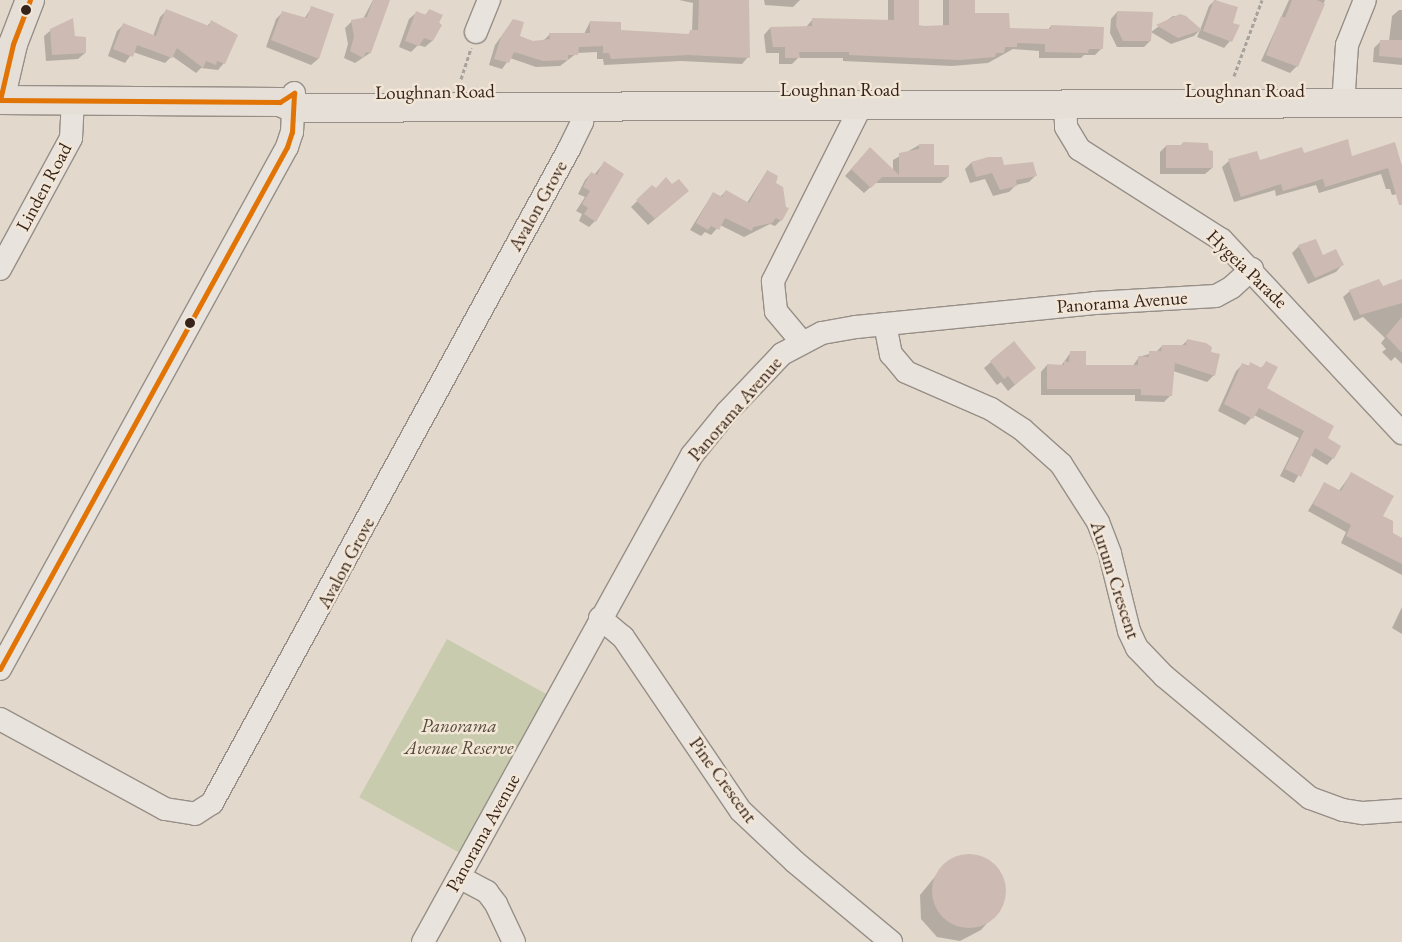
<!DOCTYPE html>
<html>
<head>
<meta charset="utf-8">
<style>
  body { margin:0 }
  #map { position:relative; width:1402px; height:942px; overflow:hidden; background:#e2d8cb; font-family:"EB Garamond",serif }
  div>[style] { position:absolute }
  .green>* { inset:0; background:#c8cbae; transform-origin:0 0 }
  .shadow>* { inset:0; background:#0003 }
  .building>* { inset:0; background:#cdbbb3 }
  .round { border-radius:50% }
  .path>* { height:3px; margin-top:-1.5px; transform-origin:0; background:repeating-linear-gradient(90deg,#a8a29d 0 4px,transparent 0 6.5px) }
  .roads { filter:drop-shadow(1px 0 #978f87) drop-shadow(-1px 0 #978f87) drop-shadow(0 1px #978f87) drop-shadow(0 -1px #978f87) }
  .minor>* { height:22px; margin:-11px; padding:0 11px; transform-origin:11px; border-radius:11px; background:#e8e3dd }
  .major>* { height:28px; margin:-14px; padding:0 14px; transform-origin:14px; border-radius:14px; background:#e5dfd7 }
  .bus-1>* { height:5px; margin:-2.5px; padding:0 2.5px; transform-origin:2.5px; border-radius:2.5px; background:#e17404 }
  .dots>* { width:14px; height:14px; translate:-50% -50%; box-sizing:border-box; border:2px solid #f2e6d7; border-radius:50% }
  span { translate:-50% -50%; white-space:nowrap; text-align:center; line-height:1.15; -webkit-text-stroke:5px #f2e6d7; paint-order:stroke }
  .street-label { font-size:19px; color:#36231b }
  .park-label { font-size:19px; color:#554a3a; font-style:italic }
</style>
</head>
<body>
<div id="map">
  <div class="green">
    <div style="left:447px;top:639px;width:115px;height:181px;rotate:29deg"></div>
  </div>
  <div class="shadow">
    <div style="clip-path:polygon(373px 0,388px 3px,370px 53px,355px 63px,344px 58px,348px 44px,345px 28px,352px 21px,363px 19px)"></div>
    <div style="clip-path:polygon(679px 0,748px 0,748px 57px,742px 64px,681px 61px,604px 65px,603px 59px,597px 59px,597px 52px,577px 53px,560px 66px,536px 67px,510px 58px,502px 69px,489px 65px,495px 45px,513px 20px,519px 36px,533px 42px,543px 41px,550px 34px,584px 34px,590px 22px,620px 31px,687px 35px,692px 31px,693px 3px)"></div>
    <div style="clip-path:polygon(764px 0,800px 0,793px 7px,765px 5px)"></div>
    <div style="clip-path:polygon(888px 0,918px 0,917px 26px,943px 26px,943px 0,974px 0,974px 14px,1009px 29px,1048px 30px,1051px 26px,1102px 48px,1095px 55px,1084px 55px,1081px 58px,1039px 58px,1039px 51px,1013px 49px,988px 63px,952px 66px,843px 61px,843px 58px,798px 58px,792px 64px,779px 64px,779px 53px,766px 53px,764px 35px,770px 28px,806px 27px,813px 19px,888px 21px)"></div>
    <div style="clip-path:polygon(1215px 0,1236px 8px,1231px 23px,1230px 41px,1224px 48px,1197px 37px,1200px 30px,1194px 36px,1171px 44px,1151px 32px,1173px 16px,1185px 17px,1200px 30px,1209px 6px)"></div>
    <div style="clip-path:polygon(1289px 0,1325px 0,1297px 66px,1290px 73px,1261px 61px)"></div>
    <div style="clip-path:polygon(312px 7px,332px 15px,318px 59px,311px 65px,266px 47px,276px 19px,283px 12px,304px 19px)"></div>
    <div style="clip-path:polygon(1399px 10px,1402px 10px,1402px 65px,1373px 62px,1374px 48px,1381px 41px,1389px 41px,1392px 16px)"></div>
    <div style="clip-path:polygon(166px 11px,206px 27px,211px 22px,224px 63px,218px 70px,201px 68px,196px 73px,172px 56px,165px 63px,133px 52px,125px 63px,108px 56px,117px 31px,123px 25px,153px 36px,160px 17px)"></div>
    <div style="clip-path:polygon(429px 11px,441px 25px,432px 41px,425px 47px,418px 45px,411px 52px,399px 47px,409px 19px,416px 13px,424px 16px)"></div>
    <div style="clip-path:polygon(1117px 12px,1150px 41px,1144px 47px,1117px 47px,1110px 33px,1111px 19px)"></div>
    <div style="clip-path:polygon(51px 30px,73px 37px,85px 53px,78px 59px,46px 61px,44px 36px)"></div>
    <div style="clip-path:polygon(1183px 143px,1212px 168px,1205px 174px,1160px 174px,1160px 152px,1166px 146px,1180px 146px)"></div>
    <div style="clip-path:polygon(919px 145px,932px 166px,948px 177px,941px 183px,875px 183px,864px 193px,845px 176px,864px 155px,893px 171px,893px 160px)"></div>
    <div style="clip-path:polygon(1303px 154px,1351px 157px,1402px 170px,1402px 193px,1392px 195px,1390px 189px,1386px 189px,1381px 174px,1319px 193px,1316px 185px,1276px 196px,1275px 190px,1234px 202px,1222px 167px,1229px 161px,1260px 162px)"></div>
    <div style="clip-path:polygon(604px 163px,595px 221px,589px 227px,579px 221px,582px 214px,576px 211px,585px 197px,578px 194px,585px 180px,591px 173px,594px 175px)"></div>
    <div style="clip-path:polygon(971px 163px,1003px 167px,1036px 175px,1029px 182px,1016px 185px,1009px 192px,993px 196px,985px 179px,970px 183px,965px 169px)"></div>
    <div style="clip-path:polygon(767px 171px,774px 183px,781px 220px,775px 226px,770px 224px,744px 237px,720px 225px,711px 235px,705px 232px,701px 236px,690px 230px,713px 193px,720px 197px,726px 191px,747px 203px)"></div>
    <div style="clip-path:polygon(652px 187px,681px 197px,648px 225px,631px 207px)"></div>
    <div style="clip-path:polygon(1299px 246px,1322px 257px,1342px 265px,1336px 272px,1308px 284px,1292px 253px)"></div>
    <div style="clip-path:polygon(1402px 287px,1402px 364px,1395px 357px,1391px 361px,1382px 352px,1386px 349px,1381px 343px,1385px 338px,1363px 317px,1354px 321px,1343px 297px,1350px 291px)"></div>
    <div style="clip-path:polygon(1188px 340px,1210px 353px,1214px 375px,1207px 382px,1173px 371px,1171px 395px,1164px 402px,1135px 401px,1135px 395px,1041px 395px,1041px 372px,1047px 365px,1061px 366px,1071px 352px,1085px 366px,1132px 367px,1139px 357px,1156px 352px,1162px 346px,1181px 346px)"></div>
    <div style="clip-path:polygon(991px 362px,1034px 368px,1008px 391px,1001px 382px,997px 385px,984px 368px)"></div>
    <div style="clip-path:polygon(1266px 363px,1265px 389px,1326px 438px,1333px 458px,1327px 465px,1310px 455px,1294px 483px,1280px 476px,1299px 438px,1254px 415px,1245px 425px,1218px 411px,1236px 371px,1243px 364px,1260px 369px)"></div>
    <div style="clip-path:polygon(1351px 474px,1392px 534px,1402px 539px,1402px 575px,1341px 543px,1346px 532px,1308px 511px,1324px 484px,1338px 492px)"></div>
    <div style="clip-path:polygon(1402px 607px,1402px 634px,1392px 628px)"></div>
    <div style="clip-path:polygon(970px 855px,981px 857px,999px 872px,1004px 883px,1002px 906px,981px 930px,960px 941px,937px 937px,921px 919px,920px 895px,947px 862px)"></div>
  </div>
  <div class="building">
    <div style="clip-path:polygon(373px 0,390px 0,371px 53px,366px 52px,363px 58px,350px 51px,354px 37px,351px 20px,367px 17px)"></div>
    <div style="clip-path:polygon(699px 0,749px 0,750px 58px,688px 55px,611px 59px,609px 53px,603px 53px,603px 46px,579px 47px,578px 55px,568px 55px,568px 60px,543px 61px,514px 52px,509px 63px,494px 59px,501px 37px,513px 19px,524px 22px,520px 36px,533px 41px,550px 39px,549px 33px,590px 33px,590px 21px,621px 22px,621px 30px,689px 34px,690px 30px,698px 30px)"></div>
    <div style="clip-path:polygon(894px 0,919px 0,919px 25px,924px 26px,949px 25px,949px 0,975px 0,975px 13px,1009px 13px,1010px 28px,1051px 29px,1051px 25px,1104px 27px,1103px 49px,1089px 49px,1088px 53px,1045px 52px,1045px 44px,1017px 43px,1017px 47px,1005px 47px,1004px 53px,996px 53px,995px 57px,959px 60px,849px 55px,849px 52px,799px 52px,800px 58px,785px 58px,785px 47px,773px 47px,770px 27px,812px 26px,812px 18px,894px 20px)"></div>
    <div style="clip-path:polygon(1214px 0,1238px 7px,1233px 23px,1240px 25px,1232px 42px,1203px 31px)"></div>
    <div style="clip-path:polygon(1292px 0,1317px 0,1325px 4px,1298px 67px,1266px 55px,1281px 16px,1285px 18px)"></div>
    <div style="clip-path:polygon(311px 6px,334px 14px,319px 59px,271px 40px,282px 11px,307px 18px)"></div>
    <div style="clip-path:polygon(166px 9px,209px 26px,211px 20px,238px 35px,225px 64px,217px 61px,216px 65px,206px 61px,203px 68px,177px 48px,172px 58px,137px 45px,133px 57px,113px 49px,123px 23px,156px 36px)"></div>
    <div style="clip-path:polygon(429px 9px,443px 15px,439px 23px,442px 25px,433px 41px,424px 38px,419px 46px,405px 41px,416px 11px,426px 15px)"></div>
    <div style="clip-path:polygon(1117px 11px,1153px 12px,1151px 41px,1123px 41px,1116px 26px)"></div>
    <div style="clip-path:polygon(1180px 14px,1186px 16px,1202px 30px,1178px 38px,1156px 25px)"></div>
    <div style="clip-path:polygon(73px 18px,75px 36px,86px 37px,86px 53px,52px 55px,50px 29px)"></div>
    <div style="clip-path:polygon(1380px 40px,1402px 40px,1402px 58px,1379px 56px)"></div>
    <div style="clip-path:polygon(1348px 139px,1352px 156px,1395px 142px,1402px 166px,1402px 205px,1399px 205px,1388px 168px,1325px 187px,1323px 179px,1283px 191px,1281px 184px,1241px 197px,1228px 159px,1257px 151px,1260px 160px,1302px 147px,1304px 153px)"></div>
    <div style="clip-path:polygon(1183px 142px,1208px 143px,1209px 150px,1213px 151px,1213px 168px,1166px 168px,1166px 145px,1182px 145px)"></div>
    <div style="clip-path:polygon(919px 144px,934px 144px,934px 165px,949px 165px,949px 177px,882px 177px,871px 188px,851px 169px,870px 147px,899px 175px,899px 153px,919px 149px)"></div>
    <div style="clip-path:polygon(988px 157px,1002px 157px,1004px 165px,1033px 162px,1037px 176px,1016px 180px,1017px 186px,1000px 190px,992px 173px,976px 177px,971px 162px)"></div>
    <div style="clip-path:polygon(604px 161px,624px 174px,596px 222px,584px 214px,588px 208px,582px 204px,590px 191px,583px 187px,591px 172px,597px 175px)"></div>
    <div style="clip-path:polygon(767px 170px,778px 176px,776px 183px,783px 187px,786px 207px,789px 208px,782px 221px,776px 218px,772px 223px,753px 227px,752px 231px,725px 218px,719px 230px,711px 226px,708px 230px,696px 223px,713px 192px,722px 197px,726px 190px,749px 203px)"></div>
    <div style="clip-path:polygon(666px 177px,672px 184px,679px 179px,689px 191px,655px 219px,636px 200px,652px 185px,656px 188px)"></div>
    <div style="clip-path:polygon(1316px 239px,1323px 255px,1336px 249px,1344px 265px,1315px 278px,1298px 245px)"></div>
    <div style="clip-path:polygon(1379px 279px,1383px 286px,1402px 279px,1402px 303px,1360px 315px,1349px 290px)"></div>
    <div style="clip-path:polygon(1402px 317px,1402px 353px,1386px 336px)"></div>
    <div style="clip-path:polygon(1187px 339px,1206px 343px,1212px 347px,1211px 352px,1220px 354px,1215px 376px,1175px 363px,1172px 396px,1141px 395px,1141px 389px,1047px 389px,1047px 364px,1064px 365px,1064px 361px,1069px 362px,1070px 351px,1086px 351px,1086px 365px,1138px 365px,1138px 356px,1149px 357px,1149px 351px,1161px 351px,1162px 345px,1186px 345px)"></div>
    <div style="clip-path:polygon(1014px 341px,1036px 368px,1015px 385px,1008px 376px,1004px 379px,990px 361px)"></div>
    <div style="clip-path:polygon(1266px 361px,1278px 367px,1267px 388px,1334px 426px,1328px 438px,1341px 446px,1334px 459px,1315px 448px,1301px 477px,1285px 469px,1304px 431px,1259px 408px,1253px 419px,1224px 404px,1242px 363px,1249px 366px,1250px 362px,1262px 368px)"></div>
    <div style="clip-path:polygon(1351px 472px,1394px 496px,1383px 516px,1393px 521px,1393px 533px,1402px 538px,1402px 564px,1346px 536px,1351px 525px,1313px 504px,1324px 482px,1341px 491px)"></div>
    <div class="round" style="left:932px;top:854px;width:74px;height:74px"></div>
  </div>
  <div class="path">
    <div style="left:1234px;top:76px;width:81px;rotate:-69.8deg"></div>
    <div style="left:461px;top:79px;width:33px;rotate:-72deg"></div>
  </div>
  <div class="roads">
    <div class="minor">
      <div style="left:476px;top:32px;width:35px;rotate:-68deg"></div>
      <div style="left:1344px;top:90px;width:45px;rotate:-86.2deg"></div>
      <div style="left:1347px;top:45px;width:48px;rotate:-68.2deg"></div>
      <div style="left:1065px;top:105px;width:22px;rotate:87deg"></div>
      <div style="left:1066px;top:127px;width:26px;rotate:59deg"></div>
      <div style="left:1079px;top:149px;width:169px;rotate:32.5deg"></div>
      <div style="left:1222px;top:240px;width:264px;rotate:47deg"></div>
      <div style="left:0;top:269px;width:149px;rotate:-61.5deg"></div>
      <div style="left:71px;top:138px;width:37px;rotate:-87deg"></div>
      <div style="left:885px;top:324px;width:31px;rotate:79deg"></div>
      <div style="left:891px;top:354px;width:23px;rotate:50deg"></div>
      <div style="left:906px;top:372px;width:93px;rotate:23.5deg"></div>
      <div style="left:991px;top:409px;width:38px;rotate:33deg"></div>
      <div style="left:1023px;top:430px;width:51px;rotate:41.8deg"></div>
      <div style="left:1061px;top:464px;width:69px;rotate:57.5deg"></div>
      <div style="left:1098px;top:522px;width:34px;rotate:69deg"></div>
      <div style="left:1110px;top:554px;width:79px;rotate:76.1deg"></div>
      <div style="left:1129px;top:631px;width:19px;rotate:65deg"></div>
      <div style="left:1137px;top:648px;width:39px;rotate:46deg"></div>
      <div style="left:1164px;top:676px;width:190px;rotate:39.9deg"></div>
      <div style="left:1310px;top:798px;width:35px;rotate:20deg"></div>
      <div style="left:1343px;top:810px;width:20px;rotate:9deg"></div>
      <div style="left:1363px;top:813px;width:39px;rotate:-4deg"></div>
      <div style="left:801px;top:341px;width:39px;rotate:-130deg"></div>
      <div style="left:776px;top:311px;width:30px;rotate:-96deg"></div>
      <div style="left:773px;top:281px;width:196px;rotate:-63.3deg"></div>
      <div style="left:600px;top:618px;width:30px;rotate:40deg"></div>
      <div style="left:623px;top:637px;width:210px;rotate:55.9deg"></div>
      <div style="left:741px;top:811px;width:74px;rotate:43.4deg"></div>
      <div style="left:795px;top:862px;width:125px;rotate:39.8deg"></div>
      <div style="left:0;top:669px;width:596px;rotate:-61.2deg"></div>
      <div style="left:287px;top:147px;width:16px;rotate:-72deg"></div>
      <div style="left:292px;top:132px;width:39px;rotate:-87deg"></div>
      <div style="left:0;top:719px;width:188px;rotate:28.6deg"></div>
      <div style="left:165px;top:809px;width:30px;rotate:9deg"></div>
      <div style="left:195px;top:814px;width:20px;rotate:-33deg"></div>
      <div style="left:212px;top:803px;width:745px;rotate:-61.37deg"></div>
      <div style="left:569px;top:149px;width:30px;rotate:-64deg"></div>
      <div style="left:582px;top:122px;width:14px;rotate:-82deg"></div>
      <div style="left:459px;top:877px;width:32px;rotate:28deg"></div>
      <div style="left:487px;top:892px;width:15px;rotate:53deg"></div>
      <div style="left:496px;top:904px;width:42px;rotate:64.7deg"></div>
      <div style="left:423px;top:942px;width:556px;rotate:-61.09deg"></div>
      <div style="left:692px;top:455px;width:55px;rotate:-50.9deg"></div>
      <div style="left:727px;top:412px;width:80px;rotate:-46.5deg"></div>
      <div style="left:782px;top:354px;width:45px;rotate:-27.7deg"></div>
      <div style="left:822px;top:333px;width:35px;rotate:-10deg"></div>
      <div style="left:856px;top:327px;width:240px;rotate:-5.7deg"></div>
      <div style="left:1095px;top:303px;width:121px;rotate:-3.3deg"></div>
      <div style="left:1216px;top:296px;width:18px;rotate:-29deg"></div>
      <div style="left:1232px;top:287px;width:27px;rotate:-42deg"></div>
    </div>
    <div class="major">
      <div style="left:0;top:100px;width:280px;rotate:0.4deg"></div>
      <div style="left:280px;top:102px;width:14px;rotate:25deg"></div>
      <div style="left:293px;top:108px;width:1109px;rotate:-0.26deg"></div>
      <div style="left:0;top:100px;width:57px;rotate:-76.9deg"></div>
      <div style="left:13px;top:44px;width:47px;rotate:-68.9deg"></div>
    </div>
  </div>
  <div class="bus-1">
    <div style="left:0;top:100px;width:280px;rotate:0.4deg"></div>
    <div style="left:280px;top:102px;width:17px;rotate:-33deg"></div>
    <div style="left:0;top:100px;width:57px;rotate:-76.9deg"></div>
    <div style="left:13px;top:44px;width:47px;rotate:-68.9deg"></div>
    <div style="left:0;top:669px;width:596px;rotate:-61.2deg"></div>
    <div style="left:287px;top:147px;width:16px;rotate:-72deg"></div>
    <div style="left:292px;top:132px;width:39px;rotate:-87deg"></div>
  </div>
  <div class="dots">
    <div style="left:26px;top:10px;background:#36231b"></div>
    <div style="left:190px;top:323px;background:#36231b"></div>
  </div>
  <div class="street-label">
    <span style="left:840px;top:90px">Loughnan Road</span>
    <span style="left:1245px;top:91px">Loughnan Road</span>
    <span style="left:435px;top:92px;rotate:-1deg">Loughnan Road</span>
    <span style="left:44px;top:187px;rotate:-62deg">Linden Road</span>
    <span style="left:538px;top:206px;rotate:-61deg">Avalon Grove</span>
    <span style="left:1247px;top:269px;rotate:44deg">Hygeia Parade</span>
    <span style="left:1122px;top:302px;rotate:-4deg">Panorama Avenue</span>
    <span style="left:735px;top:409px;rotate:-49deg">Panorama Avenue</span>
    <span style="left:346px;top:563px;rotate:-62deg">Avalon Grove</span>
    <span style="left:1115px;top:580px;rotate:72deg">Aurum Crescent</span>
    <span style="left:723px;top:780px;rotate:54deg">Pine Crescent</span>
    <span style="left:483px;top:833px;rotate:-61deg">Panorama Avenue</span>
  </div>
  <div class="park-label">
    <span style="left:459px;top:737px">Panorama<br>Avenue Reserve</span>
  </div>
</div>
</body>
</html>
